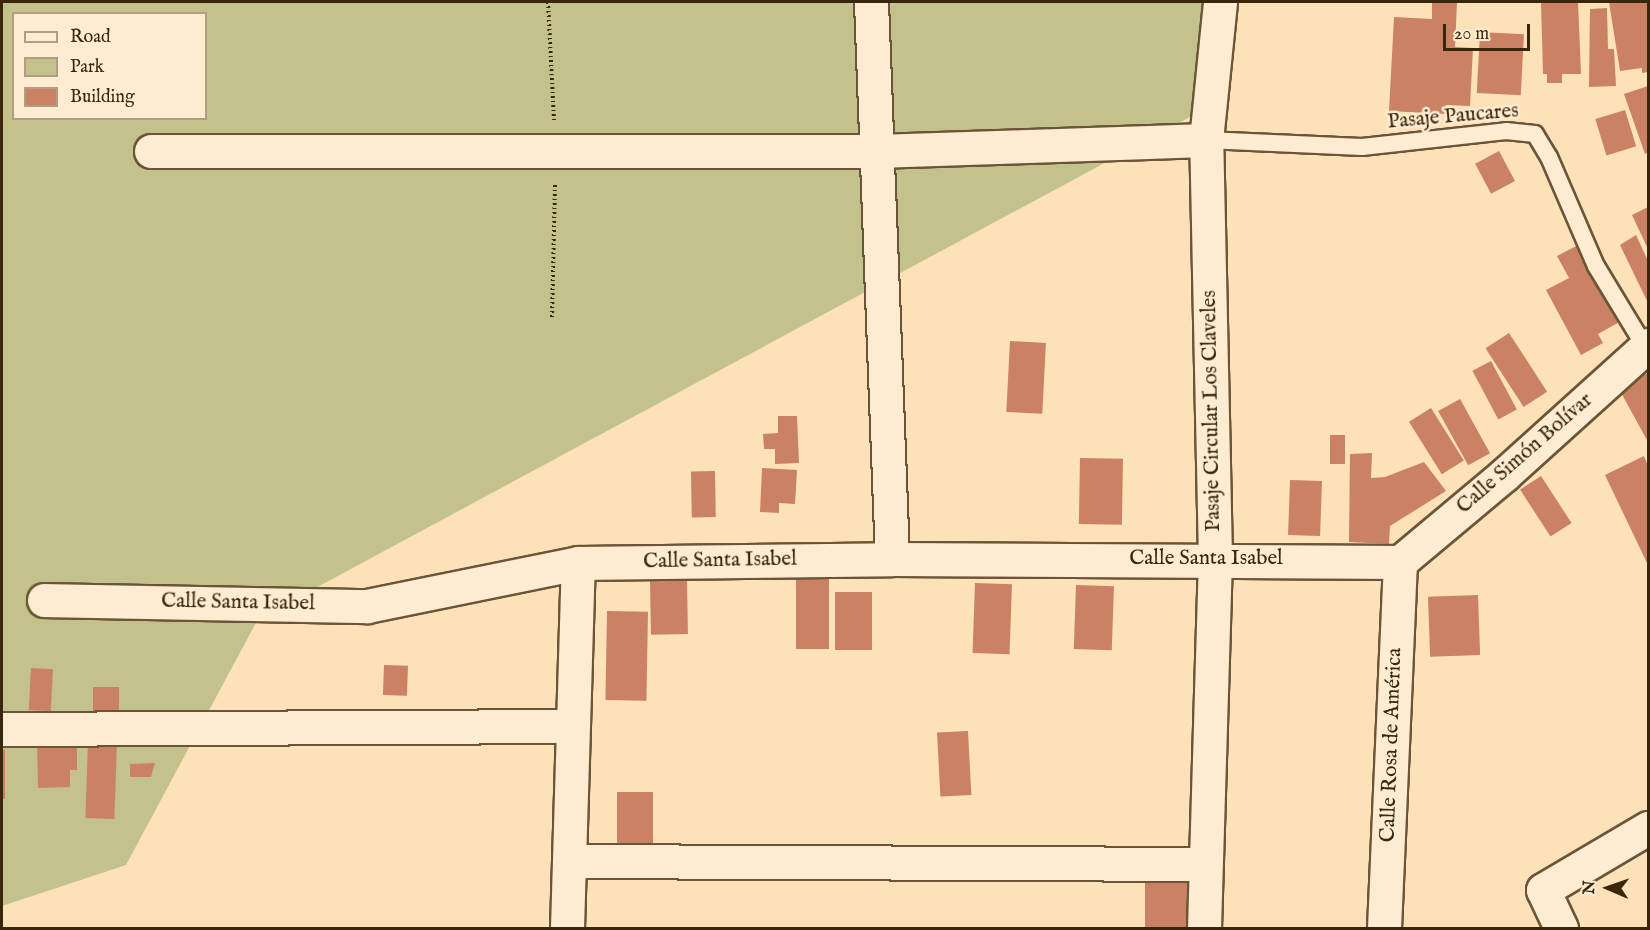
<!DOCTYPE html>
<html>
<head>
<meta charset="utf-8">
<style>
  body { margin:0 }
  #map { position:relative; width:1650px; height:930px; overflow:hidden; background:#fde1b9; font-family:"IM FELL English",serif }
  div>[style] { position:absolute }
  .green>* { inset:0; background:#c3c28c }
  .building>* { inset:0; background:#cb8163; transform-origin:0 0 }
  .path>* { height:4px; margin-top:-2px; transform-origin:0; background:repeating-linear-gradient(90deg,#3a260b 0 1.5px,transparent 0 4.5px) }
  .roads { filter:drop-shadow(2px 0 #6b5536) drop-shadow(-2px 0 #6b5536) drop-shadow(0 2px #6b5536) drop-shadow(0 -2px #6b5536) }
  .service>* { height:16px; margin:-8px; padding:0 8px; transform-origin:8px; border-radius:8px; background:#feecd2 }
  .minor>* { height:33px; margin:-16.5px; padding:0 16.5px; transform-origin:16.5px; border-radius:16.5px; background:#feecd2 }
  span { translate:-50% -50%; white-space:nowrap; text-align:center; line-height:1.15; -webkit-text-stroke:5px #feecd2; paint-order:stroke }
  .street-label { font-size:21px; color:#3a260b }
  .frame { position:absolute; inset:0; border:3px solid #3a260b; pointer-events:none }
  .legend { position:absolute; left:12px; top:12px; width:195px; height:108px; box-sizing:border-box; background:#feecd2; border:2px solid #b09d82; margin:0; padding:8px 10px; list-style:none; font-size:18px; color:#3a260b }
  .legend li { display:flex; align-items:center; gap:12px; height:30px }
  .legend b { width:30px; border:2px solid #b09d82 }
  .north { position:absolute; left:1578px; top:858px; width:60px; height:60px; -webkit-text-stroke:4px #feecd2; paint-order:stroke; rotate:272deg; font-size:16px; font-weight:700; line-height:24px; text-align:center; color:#3a260b }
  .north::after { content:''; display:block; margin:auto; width:21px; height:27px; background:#3a260b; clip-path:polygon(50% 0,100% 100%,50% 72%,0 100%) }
  .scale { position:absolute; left:1443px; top:24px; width:87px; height:27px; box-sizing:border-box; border:3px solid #3a260b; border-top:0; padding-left:8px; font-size:18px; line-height:21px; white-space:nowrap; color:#3a260b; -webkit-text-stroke:4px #feecd2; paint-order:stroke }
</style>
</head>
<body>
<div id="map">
  <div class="green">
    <div style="clip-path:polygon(evenodd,2px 2px,1236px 2px,1201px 111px,258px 619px,126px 865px,2px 906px,2px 2px,14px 14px,206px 14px,206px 118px,14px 118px,14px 14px)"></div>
  </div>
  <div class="building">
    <div style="clip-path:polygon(1432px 2px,1457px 2px,1455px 47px,1473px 48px,1470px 106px,1446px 105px,1446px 114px,1389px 111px,1394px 17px,1432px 19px)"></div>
    <div style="clip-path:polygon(1541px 2px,1578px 2px,1581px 74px,1562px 74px,1562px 83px,1547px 83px,1547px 74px,1543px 74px)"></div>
    <div style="clip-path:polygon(1609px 2px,1648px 2px,1648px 72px,1642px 73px,1642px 68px,1620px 71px)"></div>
    <div style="clip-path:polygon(1607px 8px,1608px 49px,1614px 49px,1616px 86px,1589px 87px,1590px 9px)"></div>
    <div style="left:1480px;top:32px;width:44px;height:61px;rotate:3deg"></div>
    <div style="clip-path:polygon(1648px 86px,1648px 152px,1645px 154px,1624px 94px)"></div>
    <div style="left:1625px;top:110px;width:38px;height:31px;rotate:73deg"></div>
    <div style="left:1499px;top:151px;width:34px;height:27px;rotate:62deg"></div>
    <div style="clip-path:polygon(1648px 207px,1648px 249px,1632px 215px)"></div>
    <div style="clip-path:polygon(1636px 235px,1648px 261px,1648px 303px,1620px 245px)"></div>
    <div style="clip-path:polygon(1582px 243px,1623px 320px,1598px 334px,1603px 343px,1581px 355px,1546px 290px,1569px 278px,1557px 256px)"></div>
    <div style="left:1509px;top:333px;width:70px;height:28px;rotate:57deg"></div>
    <div style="left:1010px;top:341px;width:36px;height:71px;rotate:3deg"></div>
    <div style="left:1491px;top:361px;width:55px;height:21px;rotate:62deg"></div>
    <div style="clip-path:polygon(1648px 373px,1648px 442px,1619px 389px)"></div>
    <div style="left:1460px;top:399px;width:62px;height:25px;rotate:61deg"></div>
    <div style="left:1431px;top:408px;width:62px;height:26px;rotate:58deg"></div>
    <div style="clip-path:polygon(778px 416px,797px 416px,799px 463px,775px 464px,775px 449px,764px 449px,763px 434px,778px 433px)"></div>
    <div style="left:1330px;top:435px;width:15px;height:29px"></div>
    <div style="clip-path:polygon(1372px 453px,1371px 478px,1385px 477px,1424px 462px,1446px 491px,1390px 526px,1389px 544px,1349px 542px,1350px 454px)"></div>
    <div style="clip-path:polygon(1644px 456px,1648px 466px,1648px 565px,1605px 475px)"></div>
    <div style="left:1080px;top:458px;width:43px;height:66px;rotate:1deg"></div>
    <div style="clip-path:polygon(762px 468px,797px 470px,795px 504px,779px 503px,779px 513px,760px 512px)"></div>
    <div style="left:715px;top:471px;width:46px;height:24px;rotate:89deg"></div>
    <div style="left:1541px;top:476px;width:56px;height:25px;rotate:57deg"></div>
    <div style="left:1290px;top:480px;width:32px;height:55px;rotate:2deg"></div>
    <div style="left:796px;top:577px;width:33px;height:72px"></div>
    <div style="left:687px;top:580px;width:54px;height:37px;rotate:89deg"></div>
    <div style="left:975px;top:583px;width:37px;height:70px;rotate:2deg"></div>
    <div style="left:1076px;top:585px;width:38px;height:64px;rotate:2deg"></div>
    <div style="left:835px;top:592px;width:37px;height:58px"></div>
    <div style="left:1478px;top:595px;width:60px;height:50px;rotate:88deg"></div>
    <div style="left:607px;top:611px;width:41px;height:89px;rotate:1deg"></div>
    <div style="left:384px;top:665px;width:24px;height:30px;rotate:2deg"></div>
    <div style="left:31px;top:668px;width:22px;height:42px;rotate:3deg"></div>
    <div style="left:93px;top:687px;width:26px;height:24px"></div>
    <div style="left:968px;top:731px;width:64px;height:31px;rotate:87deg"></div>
    <div style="clip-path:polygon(77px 740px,77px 770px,70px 770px,70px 787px,38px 788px,37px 741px)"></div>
    <div style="left:88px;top:742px;width:29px;height:76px;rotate:2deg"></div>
    <div style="left:2px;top:750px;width:3px;height:49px"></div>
    <div style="clip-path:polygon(155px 763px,151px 777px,130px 777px,130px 764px)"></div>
    <div style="left:617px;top:792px;width:36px;height:55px"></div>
    <div style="left:1187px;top:877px;width:51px;height:42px;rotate:90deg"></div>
  </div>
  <div class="path">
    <div style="left:548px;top:2px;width:119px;rotate:87.1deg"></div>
    <div style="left:552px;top:317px;width:135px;rotate:-88.7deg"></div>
  </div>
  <div class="roads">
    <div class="service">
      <div style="left:1206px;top:140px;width:156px;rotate:2.6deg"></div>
      <div style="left:1362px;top:147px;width:145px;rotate:-6.3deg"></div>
      <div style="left:1506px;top:131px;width:29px;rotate:6deg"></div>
      <div style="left:1535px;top:134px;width:27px;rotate:59deg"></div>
      <div style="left:1549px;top:157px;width:119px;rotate:66.7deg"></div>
      <div style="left:1596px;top:266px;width:95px;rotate:58.8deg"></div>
    </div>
    <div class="minor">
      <div style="left:871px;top:2px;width:557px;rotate:87.84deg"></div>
      <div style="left:151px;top:151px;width:725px"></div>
      <div style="left:876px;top:151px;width:330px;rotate:-1.9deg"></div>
      <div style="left:1400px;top:562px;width:136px;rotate:-39.9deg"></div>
      <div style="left:1504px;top:475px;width:194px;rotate:-42.1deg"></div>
      <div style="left:44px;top:600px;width:323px;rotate:1.1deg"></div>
      <div style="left:367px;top:606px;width:215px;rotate:-11.5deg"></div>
      <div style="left:578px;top:563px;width:314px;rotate:-0.7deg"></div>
      <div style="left:892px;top:559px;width:508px;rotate:0.34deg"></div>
      <div style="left:2px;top:729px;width:569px;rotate:-0.3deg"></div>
      <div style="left:572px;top:861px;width:632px;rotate:0.27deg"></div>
      <div style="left:567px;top:928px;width:365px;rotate:-88.3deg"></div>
      <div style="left:1204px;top:928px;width:369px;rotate:-88.3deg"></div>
      <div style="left:1215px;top:559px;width:419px;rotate:-91.2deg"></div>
      <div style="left:1206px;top:140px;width:139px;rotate:-84.2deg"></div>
      <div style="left:1384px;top:928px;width:366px;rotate:-87.5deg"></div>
      <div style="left:1561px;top:928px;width:42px;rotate:-115.3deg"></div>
      <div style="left:1543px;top:890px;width:122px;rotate:-30.6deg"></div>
    </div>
  </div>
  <div class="street-label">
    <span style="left:1453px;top:117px;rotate:-5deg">Pasaje Paucares</span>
    <span style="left:1212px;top:411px;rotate:-91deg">Pasaje Circular Los Claveles</span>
    <span style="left:1525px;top:454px;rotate:-41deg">Calle Simón Bolívar</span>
    <span style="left:1206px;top:559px">Calle Santa Isabel</span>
    <span style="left:720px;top:561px;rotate:-1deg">Calle Santa Isabel</span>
    <span style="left:238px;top:603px;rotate:1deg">Calle Santa Isabel</span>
    <span style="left:1392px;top:745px;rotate:-88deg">Calle Rosa de América</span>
  </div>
  <div class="frame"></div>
  <ul class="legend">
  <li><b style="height:8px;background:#feecd2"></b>Road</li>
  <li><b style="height:16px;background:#c3c28c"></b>Park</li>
  <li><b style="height:16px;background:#cb8163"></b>Building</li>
  </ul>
  <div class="north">N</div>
  <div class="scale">20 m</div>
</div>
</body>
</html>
